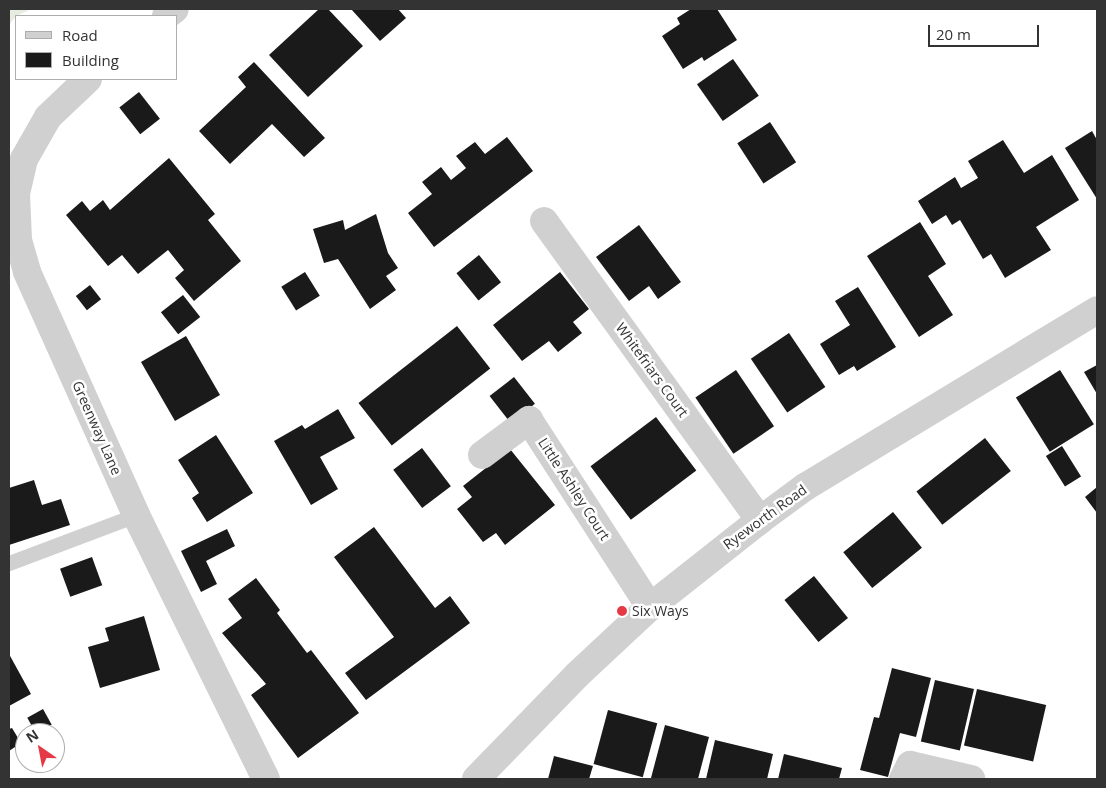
<!DOCTYPE html>
<html>
<head>
<meta charset="utf-8">
<style>
  body { margin:0 }
  #map { position:relative; width:1106px; height:788px; overflow:hidden; background:#fff; font-family:"Open Sans",sans-serif }
  div>[style] { position:absolute }
  .green>* { inset:0; background:#e6ecdf }
  .building>* { inset:0; background:#1a1a1a; transform-origin:0 0 }
  .service>* { height:15px; margin:-7.5px; padding:0 7.5px; transform-origin:7.5px; border-radius:7.5px; background:#d0d0d0 }
  .minor>* { height:28px; margin:-14px; padding:0 14px; transform-origin:14px; border-radius:14px; background:#d0d0d0 }
  .tertiary>* { height:28px; margin:-14px; padding:0 14px; transform-origin:14px; border-radius:14px; background:#d0d0d0 }
  .dots>* { width:14px; height:14px; translate:-50% -50%; box-sizing:border-box; border:2px solid #fff; border-radius:50% }
  span { translate:-50% -50%; white-space:nowrap; text-align:center; line-height:1.15; -webkit-text-stroke:5px #fff; paint-order:stroke }
  .street-label { font-size:14px; color:#333 }
  .poi-label { font-size:14px; color:#333 }
  .left { translate:0 -50%; text-align:left }
  .frame { position:absolute; inset:0; border:10px solid #333; pointer-events:none }
  .legend { position:absolute; left:15px; top:15px; width:162px; height:65px; box-sizing:border-box; background:#fff; border:1px solid #adadad; margin:0; padding:6px 9px; list-style:none; font-size:15px; color:#333 }
  .legend li { display:flex; align-items:center; gap:10px; height:25px }
  .legend b { width:25px; border:1px solid #adadad }
  .north { position:absolute; left:15px; top:723px; width:50px; height:50px; box-sizing:border-box; background:#fff; border:1px solid #adadad; border-radius:50%; rotate:327deg; font-size:14px; font-weight:700; line-height:20px; text-align:center; color:#333 }
  .north::after { content:''; display:block; margin:auto; width:18px; height:22px; background:#e63946; clip-path:polygon(50% 0,100% 100%,50% 72%,0 100%) }
  .scale { position:absolute; left:928px; top:25px; width:111px; height:22px; box-sizing:border-box; border:2px solid #333; border-top:0; padding-left:6px; font-size:15px; line-height:18px; white-space:nowrap; color:#333; -webkit-text-stroke:4px #fff; paint-order:stroke }
</style>
</head>
<body>
<div id="map">
  <div class="green">
    <div style="clip-path:polygon(9px 9px,31px 9px,16px 16px,9px 25px)"></div>
  </div>
  <div class="building">
    <div style="clip-path:polygon(319px 9px,328px 9px,363px 46px,308px 97px,269px 55px)"></div>
    <div style="clip-path:polygon(351px 9px,398px 9px,406px 18px,380px 41px)"></div>
    <div style="clip-path:polygon(691px 9px,717px 9px,737px 40px,704px 61px,702px 57px,683px 69px,662px 36px,680px 24px,677px 18px)"></div>
    <div style="left:733px;top:59px;width:45px;height:44px;rotate:55deg"></div>
    <div style="clip-path:polygon(254px 62px,325px 138px,304px 157px,272px 124px,230px 164px,199px 131px,246px 87px,238px 77px)"></div>
    <div style="left:139px;top:92px;width:34px;height:25px;rotate:52deg"></div>
    <div style="left:770px;top:122px;width:48px;height:39px;rotate:57deg"></div>
    <div style="clip-path:polygon(1092px 131px,1097px 140px,1097px 199px,1065px 148px)"></div>
    <div style="clip-path:polygon(507px 137px,533px 171px,434px 247px,408px 213px,432px 194px,422px 182px,441px 167px,451px 180px,466px 168px,456px 156px,475px 142px,485px 154px)"></div>
    <div style="clip-path:polygon(1003px 140px,1024px 173px,1052px 155px,1079px 200px,1036px 227px,1051px 250px,1005px 278px,991px 254px,983px 259px,960px 220px,952px 225px,946px 215px,932px 224px,918px 201px,955px 177px,961px 188px,978px 178px,968px 161px)"></div>
    <div style="clip-path:polygon(169px 158px,215px 214px,208px 220px,241px 261px,194px 301px,175px 278px,184px 270px,168px 250px,138px 274px,122px 255px,108px 266px,66px 215px,82px 201px,90px 211px,103px 200px,110px 210px)"></div>
    <div style="clip-path:polygon(376px 214px,388px 253px,398px 268px,386px 276px,396px 290px,370px 309px,338px 259px,324px 263px,313px 229px,343px 220px,345px 230px)"></div>
    <div style="clip-path:polygon(920px 222px,946px 264px,928px 276px,953px 315px,919px 337px,867px 256px)"></div>
    <div style="clip-path:polygon(639px 225px,681px 282px,658px 299px,649px 286px,629px 301px,596px 257px)"></div>
    <div style="left:479px;top:255px;width:35px;height:29px;rotate:51deg"></div>
    <div style="left:305px;top:272px;width:28px;height:28px;rotate:58deg"></div>
    <div style="clip-path:polygon(560px 272px,589px 309px,573px 322px,582px 333px,558px 352px,549px 341px,522px 361px,493px 325px)"></div>
    <div style="left:90px;top:285px;width:18px;height:18px;rotate:52deg"></div>
    <div style="clip-path:polygon(858px 287px,896px 347px,857px 371px,854px 366px,839px 375px,820px 344px,850px 325px,835px 301px)"></div>
    <div style="left:183px;top:295px;width:28px;height:28px;rotate:52deg"></div>
    <div style="left:457px;top:326px;width:54px;height:125px;rotate:52deg"></div>
    <div style="left:789px;top:333px;width:65px;height:46px;rotate:56deg"></div>
    <div style="left:186px;top:336px;width:68px;height:52px;rotate:60deg"></div>
    <div style="clip-path:polygon(1097px 365px,1097px 394px,1084px 372px)"></div>
    <div style="left:736px;top:370px;width:68px;height:49px;rotate:56deg"></div>
    <div style="left:1060px;top:370px;width:64px;height:52px;rotate:58deg"></div>
    <div style="left:514px;top:377px;width:34px;height:31px;rotate:52deg"></div>
    <div style="clip-path:polygon(338px 409px,355px 438px,320px 457px,338px 489px,311px 505px,274px 441px,302px 425px,305px 429px)"></div>
    <div style="left:656px;top:417px;width:67px;height:82px;rotate:53deg"></div>
    <div style="clip-path:polygon(216px 435px,253px 493px,207px 522px,192px 498px,199px 493px,178px 460px)"></div>
    <div style="left:985px;top:438px;width:42px;height:87px;rotate:52deg"></div>
    <div style="left:1062px;top:446px;width:36px;height:19px;rotate:58deg"></div>
    <div style="left:422px;top:448px;width:48px;height:36px;rotate:53deg"></div>
    <div style="clip-path:polygon(510px 449px,555px 505px,505px 545px,496px 533px,483px 542px,457px 509px,472px 497px,463px 486px)"></div>
    <div style="clip-path:polygon(34px 480px,42px 505px,61px 499px,70px 525px,9px 545px,9px 488px)"></div>
    <div style="clip-path:polygon(1097px 487px,1097px 513px,1085px 497px)"></div>
    <div style="left:893px;top:512px;width:46px;height:64px;rotate:51deg"></div>
    <div style="clip-path:polygon(374px 527px,435px 608px,450px 596px,470px 623px,366px 700px,345px 673px,394px 637px,334px 557px)"></div>
    <div style="clip-path:polygon(227px 529px,235px 546px,206px 561px,217px 584px,201px 592px,181px 551px)"></div>
    <div style="left:92px;top:557px;width:30px;height:34px;rotate:70deg"></div>
    <div style="left:814px;top:576px;width:54px;height:38px;rotate:51deg"></div>
    <div style="clip-path:polygon(256px 578px,280px 610px,277px 613px,307px 653px,311px 650px,359px 713px,298px 758px,251px 695px,266px 684px,222px 633px,242px 618px,228px 599px)"></div>
    <div style="clip-path:polygon(144px 616px,160px 670px,100px 688px,88px 647px,109px 641px,105px 628px)"></div>
    <div style="clip-path:polygon(9px 654px,31px 694px,9px 706px)"></div>
    <div style="clip-path:polygon(892px 668px,931px 678px,916px 737px,900px 733px,888px 777px,860px 770px,874px 717px,879px 718px)"></div>
    <div style="left:935px;top:680px;width:40px;height:63px;rotate:13deg"></div>
    <div style="left:977px;top:689px;width:71px;height:58px;rotate:13deg"></div>
    <div style="left:43px;top:709px;width:18px;height:18px;rotate:61deg"></div>
    <div style="left:608px;top:710px;width:51px;height:56px;rotate:15deg"></div>
    <div style="clip-path:polygon(665px 725px,709px 737px,698px 779px,651px 778px)"></div>
    <div style="clip-path:polygon(12px 728px,21px 743px,9px 751px,9px 729px)"></div>
    <div style="clip-path:polygon(715px 740px,773px 754px,767px 779px,706px 779px)"></div>
    <div style="clip-path:polygon(784px 754px,842px 768px,839px 779px,778px 779px)"></div>
    <div style="clip-path:polygon(554px 756px,593px 766px,589px 779px,548px 779px)"></div>
  </div>
  <div class="service">
    <div style="left:9px;top:563px;width:136px;rotate:-20.7deg"></div>
  </div>
  <div class="minor">
    <div style="left:544px;top:221px;width:369px;rotate:54.2deg"></div>
    <div style="left:482px;top:455px;width:59px;rotate:-36.7deg"></div>
    <div style="left:529px;top:420px;width:223px;rotate:57.1deg"></div>
    <div style="left:903px;top:779px;width:16px;rotate:-63deg"></div>
    <div style="left:910px;top:765px;width:63px;rotate:12.9deg"></div>
  </div>
  <div class="tertiary">
    <div style="left:166px;top:16px;width:11px;rotate:-38deg"></div>
    <div style="left:88px;top:79px;width:55px;rotate:136.5deg"></div>
    <div style="left:48px;top:117px;width:48px;rotate:119.7deg"></div>
    <div style="left:24px;top:159px;width:36px;rotate:103deg"></div>
    <div style="left:16px;top:194px;width:46px;rotate:87.5deg"></div>
    <div style="left:18px;top:240px;width:33px;rotate:74deg"></div>
    <div style="left:27px;top:272px;width:266px;rotate:65.8deg"></div>
    <div style="left:136px;top:515px;width:294px;rotate:63.8deg"></div>
    <div style="left:476px;top:779px;width:145px;rotate:-45.8deg"></div>
    <div style="left:577px;top:675px;width:100px;rotate:-43deg"></div>
    <div style="left:650px;top:607px;width:140px;rotate:-38.3deg"></div>
    <div style="left:760px;top:520px;width:56px;rotate:-36.3deg"></div>
    <div style="left:805px;top:487px;width:341px;rotate:-31.2deg"></div>
  </div>
  <div class="dots">
    <div style="left:622px;top:611px;background:#e63946"></div>
  </div>
  <div class="street-label">
    <span style="left:652px;top:370px;rotate:54deg">Whitefriars Court</span>
    <span style="left:97px;top:428px;rotate:66deg">Greenway Lane</span>
    <span style="left:574px;top:489px;rotate:57deg">Little Ashley Court</span>
    <span style="left:765px;top:517px;rotate:-36deg">Ryeworth Road</span>
  </div>
  <div class="poi-label">
    <span class="left" style="left:632px;top:611px">Six Ways</span>
  </div>
  <div class="frame"></div>
  <ul class="legend">
  <li><b style="height:6px;background:#d0d0d0"></b>Road</li>
  <li><b style="height:14px;background:#1a1a1a"></b>Building</li>
  </ul>
  <div class="north">N</div>
  <div class="scale">20 m</div>
</div>
</body>
</html>
